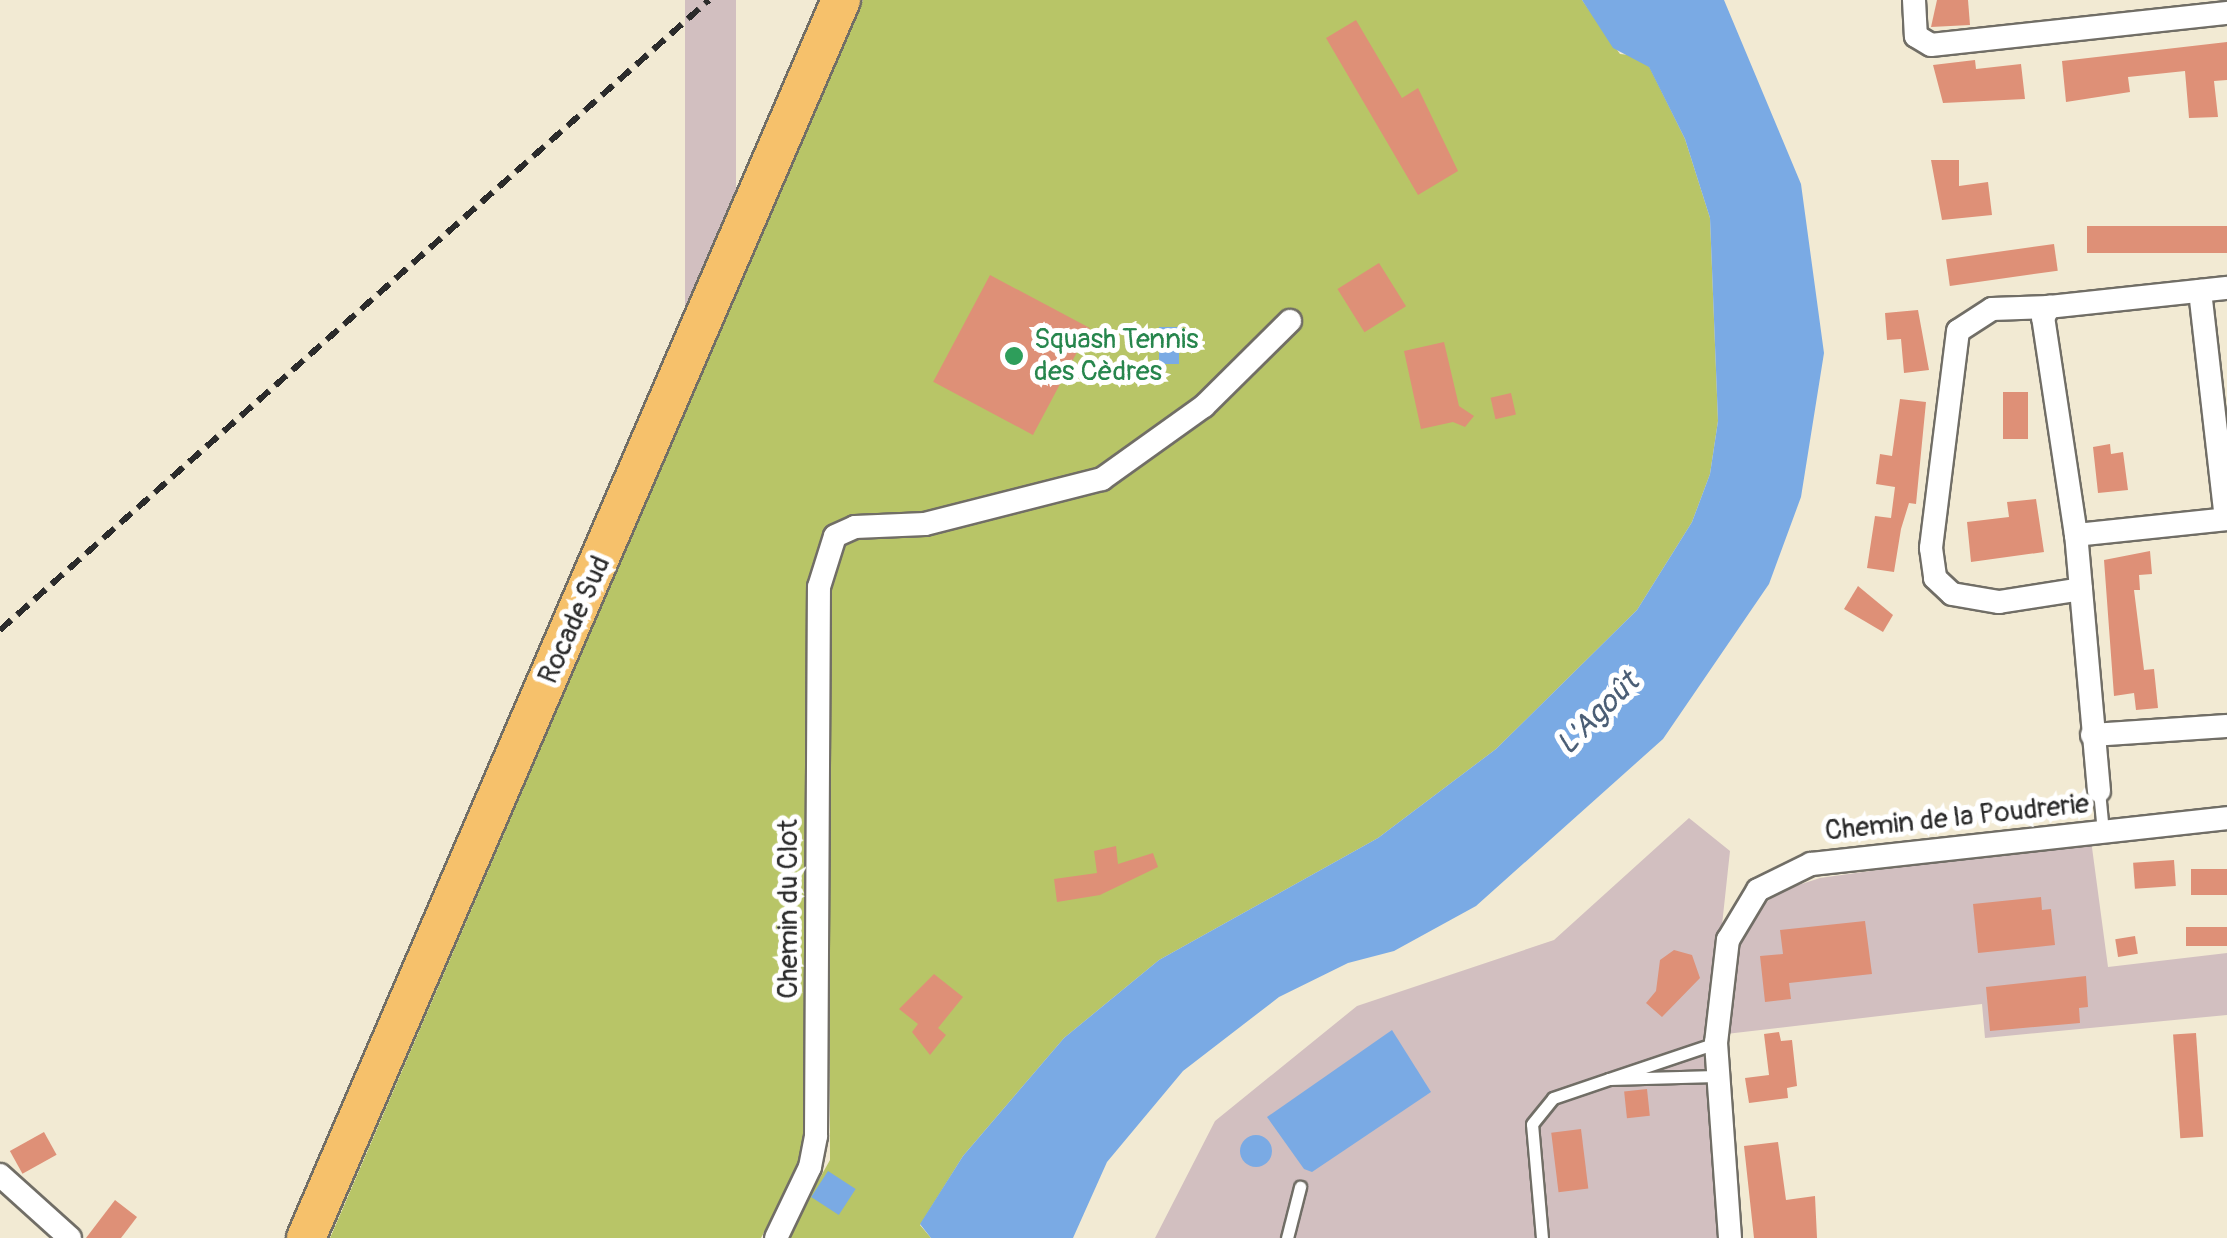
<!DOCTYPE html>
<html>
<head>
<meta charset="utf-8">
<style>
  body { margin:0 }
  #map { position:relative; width:2227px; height:1238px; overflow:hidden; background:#f2ead3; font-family:Pangolin,sans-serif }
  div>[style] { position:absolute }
  .industrial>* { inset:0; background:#d2bfc0; transform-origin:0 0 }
  .green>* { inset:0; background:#b8c567 }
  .water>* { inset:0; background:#7aaae4; transform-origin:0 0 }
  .round { border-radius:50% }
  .building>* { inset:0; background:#de9077; transform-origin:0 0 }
  .roads { filter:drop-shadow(2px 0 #716e66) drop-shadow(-2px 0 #716e66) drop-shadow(0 2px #716e66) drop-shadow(0 -2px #716e66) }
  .service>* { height:11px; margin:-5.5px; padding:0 5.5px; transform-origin:5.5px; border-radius:5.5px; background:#fff }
  .minor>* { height:22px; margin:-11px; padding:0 11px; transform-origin:11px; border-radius:11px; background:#fff }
  .primary>* { height:38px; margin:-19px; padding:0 19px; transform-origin:19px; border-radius:19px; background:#f6c16b }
  .rail>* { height:6px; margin-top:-3px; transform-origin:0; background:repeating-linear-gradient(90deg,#2b2b2b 0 15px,transparent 0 23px) }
  .dots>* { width:28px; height:28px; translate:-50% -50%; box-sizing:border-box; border:5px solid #fff; border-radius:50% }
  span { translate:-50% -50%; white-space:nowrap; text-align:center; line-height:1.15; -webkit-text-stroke:10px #fff; paint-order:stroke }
  .leisure-label { font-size:28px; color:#27864d }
  .left { translate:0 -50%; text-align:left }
  .street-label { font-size:28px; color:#2b2b2b }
  .water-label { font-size:30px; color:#4b5e75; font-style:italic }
</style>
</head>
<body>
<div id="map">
  <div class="industrial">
    <div style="left:685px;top:0;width:51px;height:915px"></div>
    <div style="clip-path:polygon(1689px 818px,1730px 851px,1710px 1036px,1731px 1238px,1155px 1238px,1215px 1121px,1357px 1006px,1554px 940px)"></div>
    <div style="clip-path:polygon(2091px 840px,2108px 967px,2227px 953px,2227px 1015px,1985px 1038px,1982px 1004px,1726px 1034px,1737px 948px,1748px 917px,1780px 891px,1820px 878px)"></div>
  </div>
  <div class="green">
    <div style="clip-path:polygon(863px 0,1582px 0,1620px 54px,1639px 56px,1649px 66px,1685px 139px,1710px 218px,1718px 421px,1710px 474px,1692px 522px,1637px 610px,1496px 749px,1378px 838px,1159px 960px,1064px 1038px,963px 1156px,920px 1225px,931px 1238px,786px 1238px,830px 1160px,829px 608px,810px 582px,804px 1131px,800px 1164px,761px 1238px,330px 1238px)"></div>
  </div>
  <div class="water">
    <div style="clip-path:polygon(1582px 0,1724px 0,1801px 184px,1824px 353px,1801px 497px,1769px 584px,1663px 739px,1476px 906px,1394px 951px,1348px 963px,1279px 997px,1183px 1071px,1107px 1162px,1073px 1238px,931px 1238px,920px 1224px,963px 1156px,1064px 1038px,1159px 960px,1378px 838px,1496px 749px,1637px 610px,1692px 522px,1710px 474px,1718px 421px,1710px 218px,1685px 139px,1649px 67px,1613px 48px)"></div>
    <div style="left:1159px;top:327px;width:20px;height:37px"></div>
    <div style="clip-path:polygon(1392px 1030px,1431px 1092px,1312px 1172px,1304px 1169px,1267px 1117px)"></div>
    <div class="round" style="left:1240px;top:1135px;width:32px;height:32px"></div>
    <div style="left:828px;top:1171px;width:33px;height:31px;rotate:33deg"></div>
  </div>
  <div class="building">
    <div style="clip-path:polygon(1937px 0,1968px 0,1970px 25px,1931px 27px)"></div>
    <div style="clip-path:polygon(1356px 20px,1402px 98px,1418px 88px,1458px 171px,1418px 195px,1326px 38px)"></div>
    <div style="clip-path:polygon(2227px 42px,2227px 80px,2214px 81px,2218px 117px,2189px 118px,2185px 71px,2128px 77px,2130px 92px,2066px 102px,2062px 61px)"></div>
    <div style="clip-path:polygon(1975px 60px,1976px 69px,2021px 64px,2025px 99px,1943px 103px,1933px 65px)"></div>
    <div style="clip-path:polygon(1931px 160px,1959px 160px,1959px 186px,1988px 182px,1992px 215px,1942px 220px)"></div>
    <div style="left:2227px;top:226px;width:27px;height:140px;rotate:90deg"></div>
    <div style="left:2054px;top:244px;width:27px;height:109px;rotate:82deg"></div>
    <div style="left:1379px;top:263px;width:51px;height:49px;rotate:58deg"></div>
    <div style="left:990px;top:275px;width:113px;height:121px;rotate:28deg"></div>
    <div style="clip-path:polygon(1918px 310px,1929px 370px,1904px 373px,1901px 339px,1887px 340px,1885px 313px)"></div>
    <div style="clip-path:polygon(1444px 342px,1459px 406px,1474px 416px,1465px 427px,1453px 422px,1421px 429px,1404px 351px)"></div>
    <div style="left:2028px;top:392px;width:47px;height:25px;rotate:90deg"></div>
    <div style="left:1511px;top:393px;width:22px;height:21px;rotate:77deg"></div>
    <div style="clip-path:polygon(1900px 399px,1926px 402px,1916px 504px,1909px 503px,1901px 529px,1894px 572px,1867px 568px,1875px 516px,1891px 518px,1895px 487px,1876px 484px,1880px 454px,1892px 456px)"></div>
    <div style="clip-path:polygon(2110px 444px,2111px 454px,2123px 452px,2128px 490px,2098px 493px,2093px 447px)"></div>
    <div style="clip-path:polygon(2036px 499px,2044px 552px,1971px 562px,1967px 522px,2009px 517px,2007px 502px)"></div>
    <div style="clip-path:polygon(2150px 551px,2152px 574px,2139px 575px,2140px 590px,2134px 590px,2144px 670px,2154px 669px,2158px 708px,2136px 710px,2134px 693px,2114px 696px,2104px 560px)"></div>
    <div style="clip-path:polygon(1858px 586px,1893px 615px,1883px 632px,1844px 609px)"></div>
    <div style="clip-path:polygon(1116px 846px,1118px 864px,1153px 853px,1158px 867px,1100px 895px,1057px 902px,1054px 879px,1097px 873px,1094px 851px)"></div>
    <div style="left:2174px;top:860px;width:26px;height:41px;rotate:86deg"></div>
    <div style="left:2227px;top:869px;width:26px;height:36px;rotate:90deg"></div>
    <div style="clip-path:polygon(2041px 897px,2042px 910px,2051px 909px,2055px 945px,1978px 953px,1973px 904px)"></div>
    <div style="clip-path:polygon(1865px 921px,1872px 974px,1789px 983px,1791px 999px,1765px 1002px,1760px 956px,1783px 954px,1780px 930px)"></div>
    <div style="left:2227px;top:927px;width:19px;height:41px;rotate:90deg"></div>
    <div style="left:2135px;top:936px;width:18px;height:20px;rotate:81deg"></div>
    <div style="clip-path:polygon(1674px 950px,1692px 955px,1700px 978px,1662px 1017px,1646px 1003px,1656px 991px,1660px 960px)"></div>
    <div style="clip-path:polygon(934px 974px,963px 997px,938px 1028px,946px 1035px,930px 1055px,912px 1032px,918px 1024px,899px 1009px)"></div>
    <div style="clip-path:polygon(2086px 976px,2088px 1007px,2079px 1008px,2080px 1023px,1990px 1031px,1986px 987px)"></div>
    <div style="clip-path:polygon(1779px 1032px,1781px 1041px,1792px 1040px,1797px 1086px,1787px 1088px,1788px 1098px,1749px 1103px,1745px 1078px,1769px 1075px,1764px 1034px)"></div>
    <div style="left:2196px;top:1033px;width:104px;height:23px;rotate:86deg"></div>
    <div style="left:1647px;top:1089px;width:27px;height:23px;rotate:84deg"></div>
    <div style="left:1581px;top:1129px;width:60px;height:30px;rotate:83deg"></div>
    <div style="left:44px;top:1132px;width:26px;height:39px;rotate:61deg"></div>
    <div style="clip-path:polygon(1778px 1142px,1786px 1200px,1815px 1196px,1817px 1238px,1754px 1238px,1744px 1146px)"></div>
    <div style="clip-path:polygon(115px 1200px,137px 1217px,121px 1238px,86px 1238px)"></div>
  </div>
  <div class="roads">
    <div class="service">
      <div style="left:2099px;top:791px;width:41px;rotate:84.4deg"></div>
      <div style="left:1716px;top:1043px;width:113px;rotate:161.4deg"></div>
      <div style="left:1609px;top:1079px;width:107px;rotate:-1.6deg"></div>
      <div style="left:1287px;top:1238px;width:53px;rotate:-75.7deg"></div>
      <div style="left:1542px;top:1238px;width:114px;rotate:-95deg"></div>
      <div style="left:1532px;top:1124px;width:33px;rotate:-51deg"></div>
      <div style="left:1553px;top:1098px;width:59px;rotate:-18.7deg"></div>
    </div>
    <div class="minor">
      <div style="left:1914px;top:0;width:36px;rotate:87deg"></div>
      <div style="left:1916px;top:36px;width:17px;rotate:31deg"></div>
      <div style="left:1931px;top:45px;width:298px;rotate:-6.2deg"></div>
      <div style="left:2200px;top:291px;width:229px;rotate:83.5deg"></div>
      <div style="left:2049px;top:307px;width:57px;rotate:178deg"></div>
      <div style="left:1992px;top:309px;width:40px;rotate:147.1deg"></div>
      <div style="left:1958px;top:331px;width:219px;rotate:97.1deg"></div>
      <div style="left:1931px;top:548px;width:30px;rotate:82deg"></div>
      <div style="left:1935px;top:578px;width:23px;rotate:43deg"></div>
      <div style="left:1952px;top:594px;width:48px;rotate:9.7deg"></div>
      <div style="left:1999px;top:602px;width:83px;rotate:-9deg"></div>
      <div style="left:2076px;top:535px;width:152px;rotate:-6deg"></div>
      <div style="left:2092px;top:735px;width:135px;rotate:-3.8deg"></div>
      <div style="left:2099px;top:791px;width:257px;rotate:-95.1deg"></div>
      <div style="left:2076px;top:535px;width:219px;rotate:-98.6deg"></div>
      <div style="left:2043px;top:318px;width:13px;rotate:-61deg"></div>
      <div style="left:2049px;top:307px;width:179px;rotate:-6.1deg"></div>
      <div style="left:0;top:1175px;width:94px;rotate:42deg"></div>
      <div style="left:776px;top:1238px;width:79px;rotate:-64.4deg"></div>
      <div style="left:810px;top:1167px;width:32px;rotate:-79deg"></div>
      <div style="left:816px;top:1136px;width:549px;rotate:-89.69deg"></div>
      <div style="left:819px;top:587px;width:53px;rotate:-72.6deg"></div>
      <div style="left:835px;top:536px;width:22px;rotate:-24deg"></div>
      <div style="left:855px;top:527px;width:70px;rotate:-2.5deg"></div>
      <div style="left:925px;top:524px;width:183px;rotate:-14.3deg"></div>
      <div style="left:1102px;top:479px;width:125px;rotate:-35.6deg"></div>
      <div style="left:1204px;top:406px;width:121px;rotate:-44.7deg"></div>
      <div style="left:1730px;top:1238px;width:196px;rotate:-94.1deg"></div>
      <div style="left:1716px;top:1043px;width:104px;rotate:-83.4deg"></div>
      <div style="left:1728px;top:940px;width:58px;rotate:-59deg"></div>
      <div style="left:1758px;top:890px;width:59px;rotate:-26.1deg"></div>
      <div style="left:1811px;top:864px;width:419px;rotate:-6.3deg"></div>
    </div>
    <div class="primary">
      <div style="left:306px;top:1238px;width:1349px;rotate:-66.63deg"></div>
    </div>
  </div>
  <div class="rail">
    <div style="left:0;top:630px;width:948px;rotate:-41.62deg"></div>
  </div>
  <div class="dots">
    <div style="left:1014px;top:356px;background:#2e9e5b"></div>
  </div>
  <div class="leisure-label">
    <span class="left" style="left:1034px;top:356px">Squash Tennis<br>des Cèdres</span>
  </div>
  <div class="street-label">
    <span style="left:575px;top:620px;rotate:-66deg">Rocade Sud</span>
    <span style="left:1957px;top:818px;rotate:-6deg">Chemin de la Poudrerie</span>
    <span style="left:789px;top:909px;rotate:-90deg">Chemin du Clot</span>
  </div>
  <div class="water-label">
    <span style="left:1598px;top:714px;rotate:-45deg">L'Agoût</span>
  </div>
</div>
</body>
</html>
